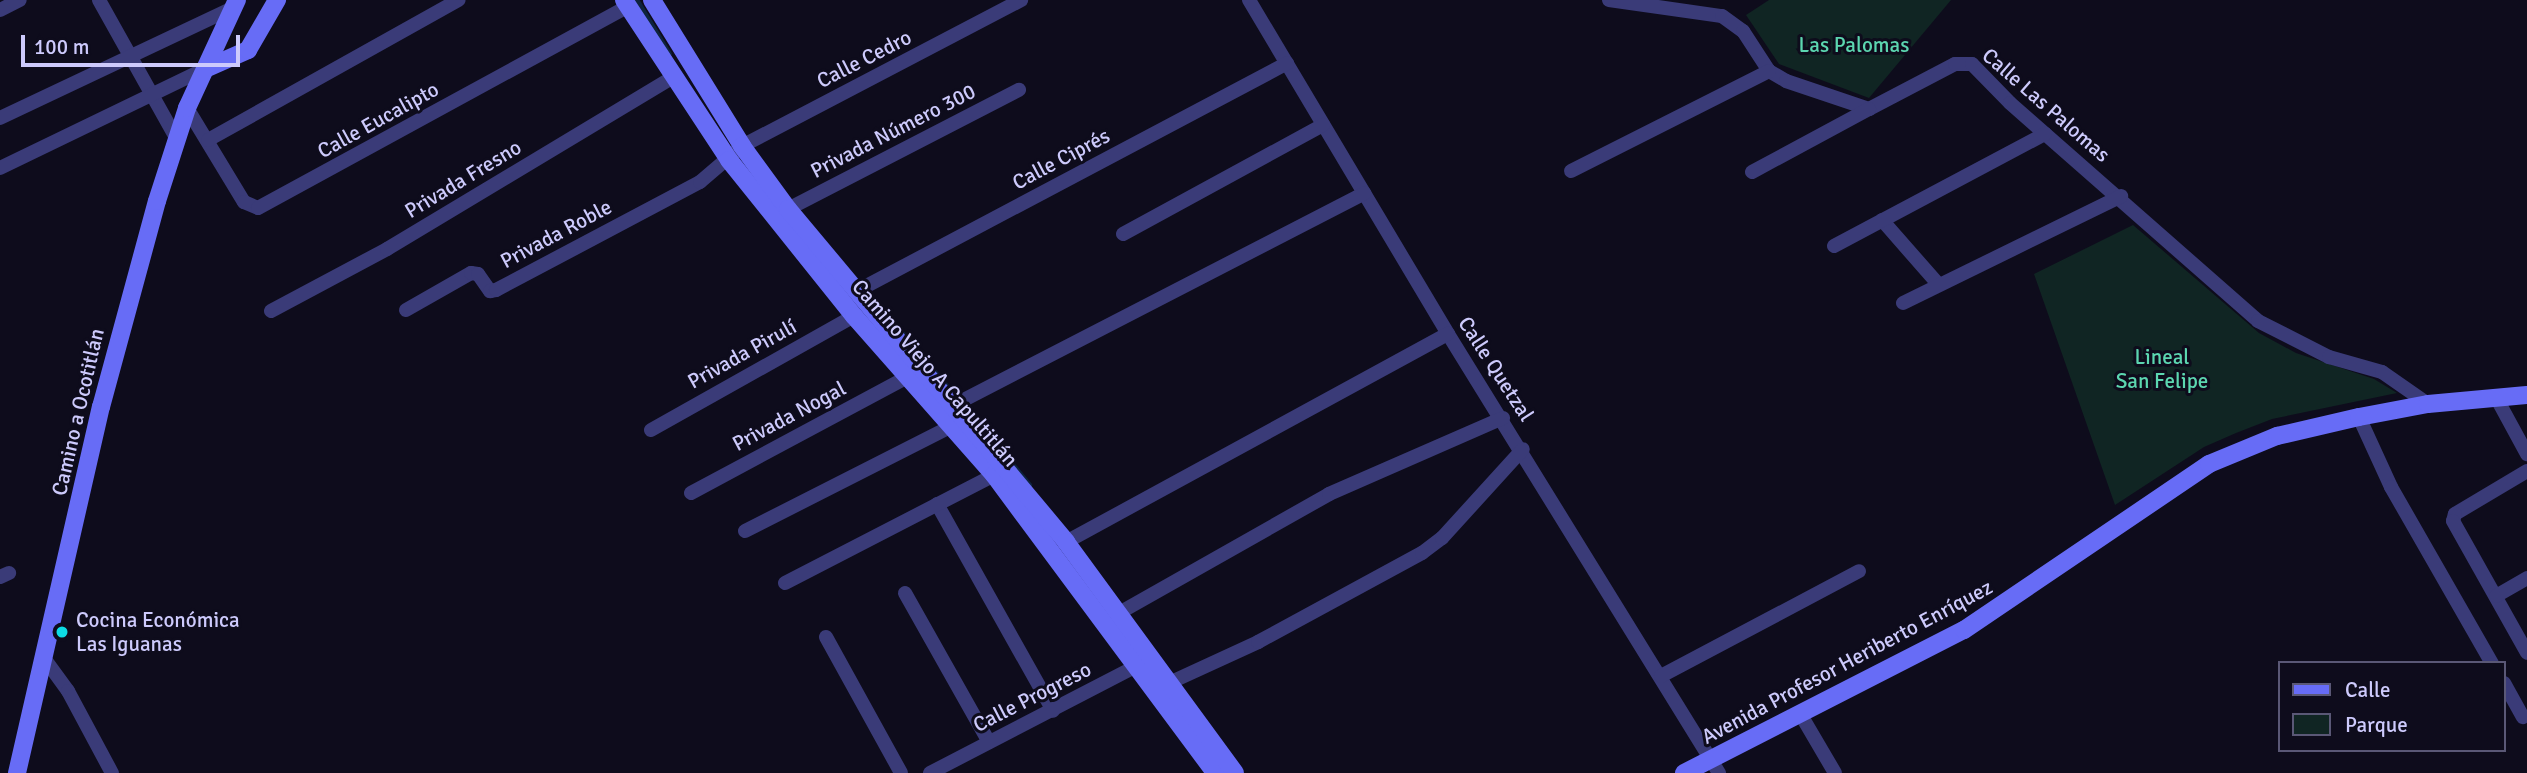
<!DOCTYPE html>
<html>
<head>
<meta charset="utf-8">
<style>
  body { margin:0 }
  #map { position:relative; width:2527px; height:773px; overflow:hidden; background:#0e0c1c; font-family:Signika,sans-serif }
  div>[style] { position:absolute }
  .green>* { inset:0; background:#102523 }
  .stream>* { height:4.5px; margin:-2.25px; padding:0 2.25px; transform-origin:2.25px; border-radius:2.25px; background:#0e233e }
  .street>* { height:14px; margin:-7px; padding:0 7px; transform-origin:7px; border-radius:7px; background:#3a3b78 }
  .secondary>* { height:18px; margin:-9px; padding:0 9px; transform-origin:9px; border-radius:9px; background:#676cf6 }
  .dots>* { width:19px; height:19px; translate:-50% -50%; box-sizing:border-box; border:4px solid #0e0c1c; border-radius:50% }
  span { translate:-50% -50%; white-space:nowrap; text-align:center; line-height:1.15; -webkit-text-stroke:6px #0e0c1c; paint-order:stroke }
  .park-label { font-size:21px; color:#5cd6b0 }
  .street-label { font-size:21px; color:#cdcafc }
  .poi-label { font-size:21px; color:#cdcafc }
  .left { translate:0 -50%; text-align:left }
  .legend { position:absolute; left:2278px; top:661px; width:228px; height:91px; box-sizing:border-box; background:#0e0c1c; border:2px solid #5a5876; margin:0; padding:9px 12px; list-style:none; font-size:21px; color:#cdcafc }
  .legend li { display:flex; align-items:center; gap:14px; height:35px }
  .legend b { width:35px; border:2px solid #5a5876 }
  .scale { position:absolute; left:21px; top:35px; width:219px; height:32px; box-sizing:border-box; border:4px solid #cdcafc; border-top:0; padding-left:9px; font-size:21px; line-height:24px; white-space:nowrap; color:#cdcafc; -webkit-text-stroke:5px #0e0c1c; paint-order:stroke }
</style>
</head>
<body>
<div id="map">
  <div class="green">
    <div style="clip-path:polygon(1769px 0,1951px 0,1869px 98px,1779px 64px,1746px 15px)"></div>
    <div style="clip-path:polygon(2133px 225px,2259px 333px,2296px 353px,2374px 379px,2397px 393px,2272px 419px,2236px 433px,2204px 447px,2115px 505px,2034px 274px)"></div>
  </div>
  <div class="stream">
    <div style="left:637px;top:0;width:62px;rotate:58.9deg"></div>
    <div style="left:868px;top:292px;width:251px;rotate:50deg"></div>
  </div>
  <div class="street">
    <div style="left:99px;top:0;width:158px;rotate:60.8deg"></div>
    <div style="left:1249px;top:0;width:389px;rotate:59.2deg"></div>
    <div style="left:1448px;top:334px;width:516px;rotate:58.31deg"></div>
    <div style="left:1609px;top:0;width:114px;rotate:8.1deg"></div>
    <div style="left:1722px;top:16px;width:26px;rotate:36deg"></div>
    <div style="left:1743px;top:31px;width:48px;rotate:57deg"></div>
    <div style="left:1769px;top:71px;width:20px;rotate:30deg"></div>
    <div style="left:1786px;top:81px;width:88px;rotate:18.6deg"></div>
    <div style="left:1869px;top:109px;width:97px;rotate:-27.6deg"></div>
    <div style="left:1955px;top:64px;width:17px"></div>
    <div style="left:1972px;top:64px;width:54px;rotate:45.7deg"></div>
    <div style="left:2010px;top:103px;width:330px;rotate:41.3deg"></div>
    <div style="left:2258px;top:321px;width:80px;rotate:26.9deg"></div>
    <div style="left:2329px;top:357px;width:55px;rotate:15.8deg"></div>
    <div style="left:2382px;top:372px;width:56px;rotate:34.8deg"></div>
    <div style="left:0;top:10px;width:22px;rotate:-27deg"></div>
    <div style="left:187px;top:108px;width:110px;rotate:58.8deg"></div>
    <div style="left:244px;top:202px;width:15px;rotate:23deg"></div>
    <div style="left:258px;top:208px;width:422px;rotate:-28.6deg"></div>
    <div style="left:0;top:118px;width:258px;rotate:-25.3deg"></div>
    <div style="left:208px;top:140px;width:287px;rotate:-29.2deg"></div>
    <div style="left:0;top:168px;width:228px;rotate:-25.8deg"></div>
    <div style="left:1571px;top:171px;width:222px;rotate:-26.8deg"></div>
    <div style="left:1752px;top:172px;width:133px;rotate:-28.3deg"></div>
    <div style="left:788px;top:209px;width:260px;rotate:-27.3deg"></div>
    <div style="left:1882px;top:220px;width:85px;rotate:48.8deg"></div>
    <div style="left:1123px;top:234px;width:228px;rotate:-28.6deg"></div>
    <div style="left:1834px;top:246px;width:239px;rotate:-28deg"></div>
    <div style="left:855px;top:292px;width:489px;rotate:-27.9deg"></div>
    <div style="left:1903px;top:303px;width:243px;rotate:-26.1deg"></div>
    <div style="left:406px;top:310px;width:75px;rotate:-29.6deg"></div>
    <div style="left:471px;top:273px;width:7px;rotate:8deg"></div>
    <div style="left:478px;top:274px;width:21px;rotate:55deg"></div>
    <div style="left:490px;top:291px;width:6px;rotate:-9deg"></div>
    <div style="left:496px;top:290px;width:231px;rotate:-27.9deg"></div>
    <div style="left:700px;top:182px;width:55px;rotate:-40.6deg"></div>
    <div style="left:742px;top:146px;width:315px;rotate:-27.6deg"></div>
    <div style="left:271px;top:311px;width:132px;rotate:-28.1deg"></div>
    <div style="left:387px;top:249px;width:334px;rotate:-31deg"></div>
    <div style="left:2497px;top:399px;width:63px;rotate:61.4deg"></div>
    <div style="left:952px;top:406px;width:464px;rotate:-27.3deg"></div>
    <div style="left:2359px;top:417px;width:77px;rotate:65.4deg"></div>
    <div style="left:2391px;top:487px;width:203px;rotate:60.2deg"></div>
    <div style="left:651px;top:430px;width:233px;rotate:-29.3deg"></div>
    <div style="left:2527px;top:471px;width:84px;rotate:149.2deg"></div>
    <div style="left:2455px;top:514px;width:7px;rotate:106deg"></div>
    <div style="left:2453px;top:521px;width:151px;rotate:60.7deg"></div>
    <div style="left:691px;top:493px;width:245px;rotate:-28.2deg"></div>
    <div style="left:937px;top:504px;width:237px;rotate:60.7deg"></div>
    <div style="left:745px;top:531px;width:232px;rotate:-26.9deg"></div>
    <div style="left:1066px;top:542px;width:435px;rotate:-28.6deg"></div>
    <div style="left:0;top:577px;width:10px;rotate:-24deg"></div>
    <div style="left:785px;top:583px;width:235px;rotate:-27.3deg"></div>
    <div style="left:905px;top:593px;width:171px;rotate:60.6deg"></div>
    <div style="left:2496px;top:596px;width:36px;rotate:-30deg"></div>
    <div style="left:1119px;top:613px;width:241px;rotate:-29.5deg"></div>
    <div style="left:1329px;top:494px;width:190px;rotate:-23.6deg"></div>
    <div style="left:826px;top:637px;width:155px;rotate:61.1deg"></div>
    <div style="left:44px;top:658px;width:41px;rotate:54deg"></div>
    <div style="left:68px;top:691px;width:93px;rotate:61.8deg"></div>
    <div style="left:1661px;top:676px;width:224px;rotate:-27.9deg"></div>
    <div style="left:1169px;top:683px;width:98px;rotate:-24.7deg"></div>
    <div style="left:1258px;top:642px;width:187px;rotate:-28.5deg"></div>
    <div style="left:1422px;top:553px;width:25px;rotate:-37deg"></div>
    <div style="left:1442px;top:538px;width:120px;rotate:-47.7deg"></div>
    <div style="left:2504px;top:683px;width:39px;rotate:61deg"></div>
    <div style="left:1801px;top:715px;width:67px;rotate:59.6deg"></div>
    <div style="left:930px;top:773px;width:241px;rotate:-27.4deg"></div>
  </div>
  <div class="secondary">
    <div style="left:624px;top:0;width:191px;rotate:56.7deg"></div>
    <div style="left:729px;top:160px;width:200px;rotate:51.3deg"></div>
    <div style="left:854px;top:316px;width:212px;rotate:48.6deg"></div>
    <div style="left:994px;top:475px;width:371px;rotate:53.4deg"></div>
    <div style="left:652px;top:0;width:172px;rotate:58.3deg"></div>
    <div style="left:742px;top:146px;width:78px;rotate:53.9deg"></div>
    <div style="left:788px;top:209px;width:434px;rotate:50.1deg"></div>
    <div style="left:1066px;top:542px;width:286px;rotate:53.8deg"></div>
    <div style="left:205px;top:69px;width:47px;rotate:-23.8deg"></div>
    <div style="left:248px;top:50px;width:58px;rotate:-59.9deg"></div>
    <div style="left:17px;top:773px;width:376px;rotate:-77.1deg"></div>
    <div style="left:101px;top:407px;width:213px;rotate:-74.8deg"></div>
    <div style="left:157px;top:201px;width:98px;rotate:-72.1deg"></div>
    <div style="left:187px;top:108px;width:119px;rotate:-65.2deg"></div>
    <div style="left:1684px;top:773px;width:314px;rotate:-27.1deg"></div>
    <div style="left:1964px;top:630px;width:296px;rotate:-34.1deg"></div>
    <div style="left:2209px;top:464px;width:74px;rotate:-22.4deg"></div>
    <div style="left:2277px;top:436px;width:84px;rotate:-13deg"></div>
    <div style="left:2359px;top:417px;width:70px;rotate:-10.7deg"></div>
    <div style="left:2428px;top:404px;width:99px;rotate:-5.2deg"></div>
  </div>
  <div class="dots">
    <div style="left:62px;top:632px;background:#0ddce5"></div>
  </div>
  <div class="park-label">
    <span style="left:1854px;top:45px">Las Palomas</span>
    <span style="left:2162px;top:369px">Lineal<br>San Felipe</span>
  </div>
  <div class="street-label">
    <span style="left:864px;top:59px;rotate:-27deg">Calle Cedro</span>
    <span style="left:2046px;top:105px;rotate:41deg">Calle Las Palomas</span>
    <span style="left:378px;top:120px;rotate:-29deg">Calle Eucalipto</span>
    <span style="left:893px;top:131px;rotate:-27deg">Privada Número 300</span>
    <span style="left:1061px;top:159px;rotate:-28deg">Calle Ciprés</span>
    <span style="left:463px;top:179px;rotate:-31deg">Privada Fresno</span>
    <span style="left:556px;top:234px;rotate:-28deg">Privada Roble</span>
    <span style="left:742px;top:354px;rotate:-29deg">Privada Pirulí</span>
    <span style="left:1496px;top:369px;rotate:57deg">Calle Quetzal</span>
    <span style="left:935px;top:373px;rotate:49deg">Camino Viejo A Capultitlán</span>
    <span style="left:78px;top:412px;rotate:-77deg">Camino a Ocotitlán</span>
    <span style="left:789px;top:416px;rotate:-28deg">Privada Nogal</span>
    <span style="left:1847px;top:662px;rotate:-28deg">Avenida Profesor Heriberto Enríquez</span>
    <span style="left:1032px;top:697px;rotate:-27deg">Calle Progreso</span>
  </div>
  <div class="poi-label">
    <span class="left" style="left:76px;top:632px">Cocina Económica<br>Las Iguanas</span>
  </div>
  <ul class="legend">
  <li><b style="height:9px;background:#676cf6"></b>Calle</li>
  <li><b style="height:19px;background:#102523"></b>Parque</li>
  </ul>
  <div class="scale">100 m</div>
</div>
</body>
</html>
